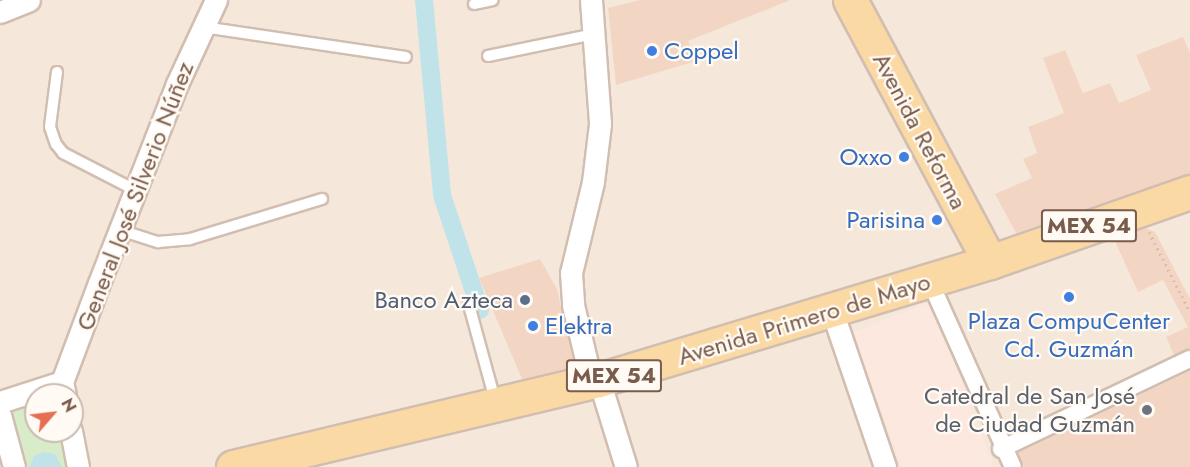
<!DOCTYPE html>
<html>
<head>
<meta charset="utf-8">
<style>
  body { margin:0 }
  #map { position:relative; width:1190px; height:467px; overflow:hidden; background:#fdf6ec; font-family:Jost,sans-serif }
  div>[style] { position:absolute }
  .residential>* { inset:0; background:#f5e8da }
  .commercial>* { inset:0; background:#fde8e0 }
  .green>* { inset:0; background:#d8ecc9 }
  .water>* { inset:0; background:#bfe3e8 }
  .canal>* { height:18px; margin:-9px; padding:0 9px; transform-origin:9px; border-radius:9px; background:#bfe3e8 }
  .building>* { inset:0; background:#f3d5c3 }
  .path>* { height:3px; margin-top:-1.5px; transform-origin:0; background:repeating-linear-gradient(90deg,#d9b8a5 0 1.5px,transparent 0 6px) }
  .roads { filter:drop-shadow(2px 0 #d1beb0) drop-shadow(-2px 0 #d1beb0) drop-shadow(0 2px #d1beb0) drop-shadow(0 -2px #d1beb0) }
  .service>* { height:10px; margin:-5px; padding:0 5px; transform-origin:5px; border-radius:5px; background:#fff }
  .pedestrian>* { height:16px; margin:-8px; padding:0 8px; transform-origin:8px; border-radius:8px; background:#fff }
  .minor>* { height:21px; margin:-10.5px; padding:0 10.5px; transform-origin:10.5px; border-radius:10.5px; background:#fff }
  .primary>* { height:33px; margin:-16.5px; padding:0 16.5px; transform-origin:16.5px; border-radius:16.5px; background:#fbd9a5 }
  .dots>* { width:16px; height:16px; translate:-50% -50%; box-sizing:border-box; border:3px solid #fffaf3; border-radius:50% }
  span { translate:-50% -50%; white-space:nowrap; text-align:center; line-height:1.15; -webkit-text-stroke:4.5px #fffaf3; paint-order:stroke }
  .shield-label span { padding:2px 4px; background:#fffaf3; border:2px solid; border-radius:4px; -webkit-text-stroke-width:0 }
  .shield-label { font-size:22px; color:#7a5c4d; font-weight:700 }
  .shop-label { font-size:24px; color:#366cbe }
  .left { translate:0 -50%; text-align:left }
  .right { translate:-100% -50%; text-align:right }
  .street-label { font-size:24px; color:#7a5c4d }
  .service-label { font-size:24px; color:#4e5e75 }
  .worship-label { font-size:24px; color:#5b616d }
  .north { position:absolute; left:24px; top:383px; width:60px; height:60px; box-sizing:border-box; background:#fffaf3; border:2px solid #cabbb1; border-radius:50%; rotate:62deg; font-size:16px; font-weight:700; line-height:24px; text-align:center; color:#7a5c4d }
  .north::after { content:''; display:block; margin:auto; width:21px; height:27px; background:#e76f51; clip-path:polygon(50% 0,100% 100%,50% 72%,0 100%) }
</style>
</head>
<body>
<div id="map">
  <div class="residential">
    <div style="clip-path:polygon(evenodd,0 0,1190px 0,1190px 467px,0 467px,0 0,36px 395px,72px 395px,72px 431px,36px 431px,36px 395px)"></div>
  </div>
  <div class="commercial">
    <div style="clip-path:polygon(931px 302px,994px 467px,902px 467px,851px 333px)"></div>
  </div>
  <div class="green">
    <div style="clip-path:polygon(36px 399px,36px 431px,60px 431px,68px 467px,22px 467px,5px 410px)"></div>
  </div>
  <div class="water">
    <div style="clip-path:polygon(44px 452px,55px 454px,62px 467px,29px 467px,34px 456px)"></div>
  </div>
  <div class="canal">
    <div style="left:424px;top:0;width:196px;rotate:84.7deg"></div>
    <div style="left:442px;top:195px;width:121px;rotate:71.7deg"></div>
  </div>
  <div class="building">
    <div style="clip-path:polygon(640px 0,788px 0,788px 1px,688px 41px,696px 61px,616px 85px,608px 8px)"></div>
    <div style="clip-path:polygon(1183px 37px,1190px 53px,1190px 174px,1016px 233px,995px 194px,1032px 178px,1023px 159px,1037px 153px,1028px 127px,1064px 113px,1043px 58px,1065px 50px,1083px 93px,1110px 83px,1119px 103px,1151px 90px,1136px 55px)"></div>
    <div style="clip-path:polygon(1145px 228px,1155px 232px,1190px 299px,1190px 349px,1174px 355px,1166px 337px,1188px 327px,1163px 280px,1138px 292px,1114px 239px)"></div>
    <div style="clip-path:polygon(540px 259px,557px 289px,575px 367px,522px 379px,479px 278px)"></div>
    <div style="clip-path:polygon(1190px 371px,1190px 467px,1024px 467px,1018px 453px)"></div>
  </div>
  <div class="path">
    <div style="left:1149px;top:232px;width:90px;rotate:62.9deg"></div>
  </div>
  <div class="roads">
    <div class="service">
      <div style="left:474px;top:4px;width:19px;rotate:-12deg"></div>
      <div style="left:203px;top:27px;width:205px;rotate:8.4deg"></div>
      <div style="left:488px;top:56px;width:108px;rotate:-11.7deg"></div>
      <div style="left:57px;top:72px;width:55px;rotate:97.3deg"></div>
      <div style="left:50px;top:127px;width:18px;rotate:71deg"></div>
      <div style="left:56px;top:144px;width:11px;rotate:52deg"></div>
      <div style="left:63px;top:153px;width:81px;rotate:27.2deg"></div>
      <div style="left:120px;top:230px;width:40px;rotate:18deg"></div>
      <div style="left:158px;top:242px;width:32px;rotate:-5deg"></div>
      <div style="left:190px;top:239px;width:138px;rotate:-16.9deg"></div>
      <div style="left:469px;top:305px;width:98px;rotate:74.7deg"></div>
    </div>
    <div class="pedestrian">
      <div style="left:936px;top:295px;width:188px;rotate:65.9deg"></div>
      <div style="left:1001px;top:449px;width:209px;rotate:-25.5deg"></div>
    </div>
    <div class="minor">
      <div style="left:591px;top:0;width:124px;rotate:85.8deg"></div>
      <div style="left:600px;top:124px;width:58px;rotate:96.9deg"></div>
      <div style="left:593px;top:182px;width:94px;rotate:103.6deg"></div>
      <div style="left:571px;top:273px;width:32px;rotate:86deg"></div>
      <div style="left:573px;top:305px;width:65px;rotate:76.6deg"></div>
      <div style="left:588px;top:368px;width:16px;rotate:47deg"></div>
      <div style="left:599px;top:380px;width:91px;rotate:72.8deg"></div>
      <div style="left:0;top:12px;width:31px;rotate:-22deg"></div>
      <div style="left:832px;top:311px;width:165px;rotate:71.2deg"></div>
      <div style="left:65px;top:395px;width:13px;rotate:-103deg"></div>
      <div style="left:62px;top:382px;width:106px;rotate:-69.5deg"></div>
      <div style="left:99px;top:283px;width:214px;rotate:-68.6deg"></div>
      <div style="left:177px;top:84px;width:93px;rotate:-65.1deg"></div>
      <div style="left:0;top:402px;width:65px;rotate:-17.9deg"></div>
      <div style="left:0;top:415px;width:54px;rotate:74.9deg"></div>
      <div style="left:71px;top:431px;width:37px;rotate:79deg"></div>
    </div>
    <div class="primary">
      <div style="left:850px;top:0;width:297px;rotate:61.9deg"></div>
      <div style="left:233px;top:467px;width:376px;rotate:-13.4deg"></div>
      <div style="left:599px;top:380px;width:408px;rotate:-16.8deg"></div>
      <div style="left:990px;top:262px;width:212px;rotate:-19.3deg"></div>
    </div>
  </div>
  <div class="dots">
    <div style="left:652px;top:51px;background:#3f7fe0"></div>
    <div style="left:904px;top:157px;background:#3f7fe0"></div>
    <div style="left:937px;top:220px;background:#3f7fe0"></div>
    <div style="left:1069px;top:297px;background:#3f7fe0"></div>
    <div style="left:525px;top:300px;background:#5c6f8a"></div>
    <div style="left:533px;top:326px;background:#3f7fe0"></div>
    <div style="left:1147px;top:410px;background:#6b7280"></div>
  </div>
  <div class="shield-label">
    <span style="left:1089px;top:226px">MEX 54</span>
    <span style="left:614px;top:376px">MEX 54</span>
  </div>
  <div class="shop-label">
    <span class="left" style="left:664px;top:51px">Coppel</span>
    <span class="right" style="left:892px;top:157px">Oxxo</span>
    <span class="right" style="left:925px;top:220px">Parisina</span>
    <span style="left:1069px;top:335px">Plaza CompuCenter<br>Cd. Guzmán</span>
    <span class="left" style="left:545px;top:326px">Elektra</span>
  </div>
  <div class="street-label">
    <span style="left:920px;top:131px;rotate:62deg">Avenida Reforma</span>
    <span style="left:135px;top:196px;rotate:-69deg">General José Silverio Núñez</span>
    <span style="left:804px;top:319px;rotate:-17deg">Avenida Primero de Mayo</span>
  </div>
  <div class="service-label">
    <span class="right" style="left:513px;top:300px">Banco Azteca</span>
  </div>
  <div class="worship-label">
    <span class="right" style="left:1135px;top:410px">Catedral de San José<br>de Ciudad Guzmán</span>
  </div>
  <div class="north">N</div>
</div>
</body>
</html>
